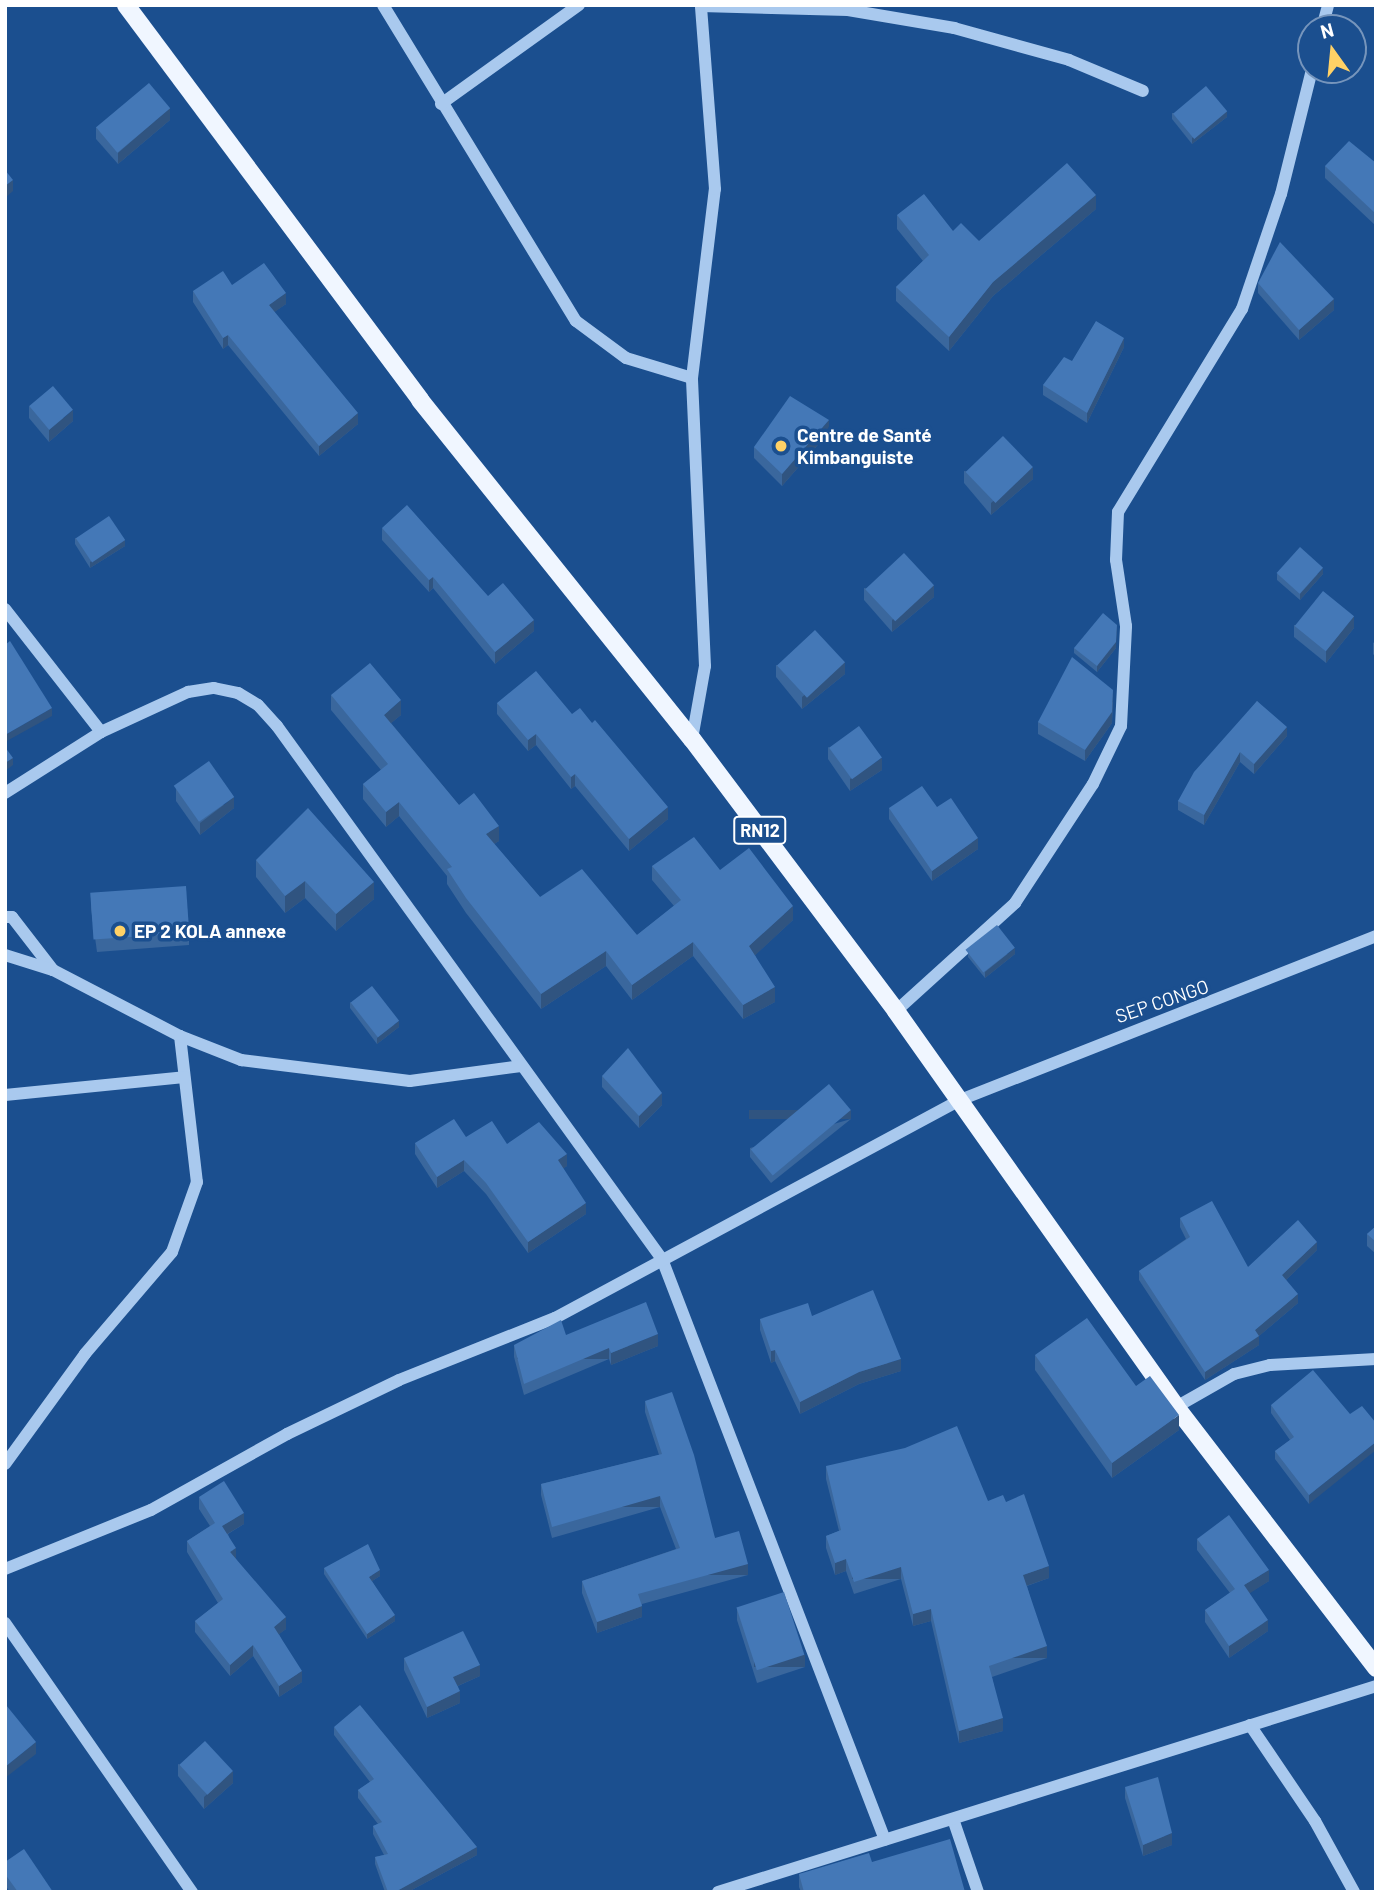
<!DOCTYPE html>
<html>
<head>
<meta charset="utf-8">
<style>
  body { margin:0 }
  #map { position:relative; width:1381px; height:1897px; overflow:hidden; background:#1b4f8f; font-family:Barlow,sans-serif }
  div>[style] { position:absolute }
  .minor>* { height:12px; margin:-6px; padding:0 6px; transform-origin:6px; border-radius:6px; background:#a9c9ee }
  .major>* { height:18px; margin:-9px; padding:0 9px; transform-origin:9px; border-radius:9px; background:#f0f6ff }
  .wall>* { inset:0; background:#3a679d }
  .shaded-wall>* { inset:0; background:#305480; transform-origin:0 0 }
  .building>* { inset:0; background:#4478b7; transform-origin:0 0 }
  .dots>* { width:19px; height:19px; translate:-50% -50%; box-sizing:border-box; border:4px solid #1b4f8f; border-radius:50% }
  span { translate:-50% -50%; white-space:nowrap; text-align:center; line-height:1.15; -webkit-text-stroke:7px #1b4f8f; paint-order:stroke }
  .shield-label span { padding:2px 5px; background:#1b4f8f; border:2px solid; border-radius:5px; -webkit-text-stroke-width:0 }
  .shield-label { font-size:18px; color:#fff; font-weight:700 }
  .poi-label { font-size:19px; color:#fff; font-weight:700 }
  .left { translate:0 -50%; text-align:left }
  .street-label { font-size:19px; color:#fff }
  .frame { position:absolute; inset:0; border:7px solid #fff; pointer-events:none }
  .north { position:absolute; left:1297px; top:14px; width:70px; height:70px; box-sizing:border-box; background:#1b4f8f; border:2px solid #7695bc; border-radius:50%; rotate:345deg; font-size:19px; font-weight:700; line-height:28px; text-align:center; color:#fff }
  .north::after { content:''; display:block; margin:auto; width:24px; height:32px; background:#ffd166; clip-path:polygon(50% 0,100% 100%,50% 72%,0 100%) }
</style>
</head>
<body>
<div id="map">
  <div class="minor">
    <div style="left:383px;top:5px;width:370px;rotate:58.6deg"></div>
    <div style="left:576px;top:321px;width:62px;rotate:36.5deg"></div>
    <div style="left:626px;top:358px;width:69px;rotate:16.9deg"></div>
    <div style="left:701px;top:6px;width:147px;rotate:1.6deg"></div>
    <div style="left:848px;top:10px;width:108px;rotate:9.6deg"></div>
    <div style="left:954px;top:28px;width:119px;rotate:15.5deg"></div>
    <div style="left:1069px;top:60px;width:80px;rotate:22.7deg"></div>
    <div style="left:1322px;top:28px;width:24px;rotate:-75deg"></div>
    <div style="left:441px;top:104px;width:170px;rotate:-35.7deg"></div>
    <div style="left:5px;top:609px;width:156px;rotate:52deg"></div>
    <div style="left:692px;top:739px;width:74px;rotate:-79.9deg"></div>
    <div style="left:705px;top:666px;width:288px;rotate:-92.6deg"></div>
    <div style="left:692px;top:378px;width:190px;rotate:-83.1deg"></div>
    <div style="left:715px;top:189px;width:185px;rotate:-94.4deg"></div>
    <div style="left:5px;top:793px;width:114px;rotate:-32.4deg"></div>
    <div style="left:101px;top:732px;width:96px;rotate:-24.7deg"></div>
    <div style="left:188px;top:692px;width:26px;rotate:-9deg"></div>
    <div style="left:214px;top:688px;width:25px;rotate:12deg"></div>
    <div style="left:238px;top:693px;width:23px;rotate:31deg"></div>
    <div style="left:258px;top:705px;width:28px;rotate:48deg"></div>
    <div style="left:277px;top:726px;width:658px;rotate:54.16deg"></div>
    <div style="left:662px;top:1259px;width:622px;rotate:69deg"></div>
    <div style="left:5px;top:917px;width:7px"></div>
    <div style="left:12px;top:917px;width:67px;rotate:52.3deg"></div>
    <div style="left:53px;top:970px;width:143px;rotate:27.5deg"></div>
    <div style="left:180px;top:1036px;width:147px;rotate:83.4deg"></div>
    <div style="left:197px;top:1182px;width:74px;rotate:109.7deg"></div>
    <div style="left:172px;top:1252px;width:134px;rotate:130.5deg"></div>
    <div style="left:85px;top:1354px;width:136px;rotate:126deg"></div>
    <div style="left:5px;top:955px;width:50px;rotate:17.4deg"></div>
    <div style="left:896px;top:1011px;width:161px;rotate:-42.2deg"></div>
    <div style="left:1015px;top:903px;width:142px;rotate:-56.8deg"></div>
    <div style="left:1093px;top:784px;width:64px;rotate:-64.2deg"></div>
    <div style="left:1121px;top:726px;width:100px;rotate:-87.1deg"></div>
    <div style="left:1126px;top:626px;width:67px;rotate:-98.6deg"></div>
    <div style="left:1116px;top:560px;width:48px;rotate:-87.6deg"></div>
    <div style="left:1118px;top:512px;width:238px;rotate:-58.6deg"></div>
    <div style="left:1242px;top:309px;width:121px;rotate:-71.3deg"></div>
    <div style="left:1281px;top:194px;width:128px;rotate:-76deg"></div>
    <div style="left:180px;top:1036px;width:66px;rotate:21.5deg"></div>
    <div style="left:241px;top:1060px;width:170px;rotate:7.1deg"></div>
    <div style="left:410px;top:1081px;width:112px;rotate:-7.7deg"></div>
    <div style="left:5px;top:1095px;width:180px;rotate:-5.7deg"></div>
    <div style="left:1176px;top:1407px;width:67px;rotate:-29.6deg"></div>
    <div style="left:1234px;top:1374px;width:37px;rotate:-14deg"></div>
    <div style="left:1270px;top:1365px;width:106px;rotate:-3.2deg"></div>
    <div style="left:5px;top:1569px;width:157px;rotate:-22deg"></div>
    <div style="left:151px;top:1510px;width:156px;rotate:-29.2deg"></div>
    <div style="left:287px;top:1434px;width:124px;rotate:-25.7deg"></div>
    <div style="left:399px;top:1380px;width:168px;rotate:-21.7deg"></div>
    <div style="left:555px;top:1318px;width:460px;rotate:-28.3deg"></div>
    <div style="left:960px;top:1100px;width:447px;rotate:-21.5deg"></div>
    <div style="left:5px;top:1623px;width:328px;rotate:55.2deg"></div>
    <div style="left:1250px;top:1725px;width:116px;rotate:55.9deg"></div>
    <div style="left:1315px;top:1821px;width:81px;rotate:61.2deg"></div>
    <div style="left:953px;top:1819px;width:77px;rotate:71.1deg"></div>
    <div style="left:718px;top:1892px;width:689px;rotate:-17.38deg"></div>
  </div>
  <div class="major">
    <div style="left:126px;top:5px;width:492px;rotate:53.3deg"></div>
    <div style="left:420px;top:400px;width:435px;rotate:51.3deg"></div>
    <div style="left:692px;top:739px;width:340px;rotate:53.1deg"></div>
    <div style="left:896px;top:1011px;width:485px;rotate:54.7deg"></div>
    <div style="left:1176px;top:1407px;width:329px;rotate:52.5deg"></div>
  </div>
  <div class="wall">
    <div style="clip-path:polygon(1172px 113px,1227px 117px,1192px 144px,1172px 119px)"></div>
    <div style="clip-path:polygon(170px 120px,118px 164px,96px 139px,96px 127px)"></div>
    <div style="clip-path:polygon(1376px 163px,1376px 226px,1325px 178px,1325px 166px)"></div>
    <div style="clip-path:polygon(1096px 209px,993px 296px,949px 351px,896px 301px,896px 287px,923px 261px,897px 229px,897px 215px,953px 231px,979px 241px)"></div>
    <div style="clip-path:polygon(1258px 283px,1334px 310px,1299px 340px,1258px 293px)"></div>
    <div style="clip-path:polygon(232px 285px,286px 304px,274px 312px,358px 424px,319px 456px,228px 345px,223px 349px,193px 302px,193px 291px)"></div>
    <div style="clip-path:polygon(1124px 347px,1087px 423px,1043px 395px,1043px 385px)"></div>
    <div style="clip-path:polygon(29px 406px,73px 421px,49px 442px,29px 418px)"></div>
    <div style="clip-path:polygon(829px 432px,782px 486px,754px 458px,754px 447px)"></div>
    <div style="clip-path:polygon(964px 471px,1033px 479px,991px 515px,964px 483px)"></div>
    <div style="clip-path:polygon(382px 528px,534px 631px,495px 664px,433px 588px,429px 592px,382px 540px)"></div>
    <div style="clip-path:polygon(75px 538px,125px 546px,90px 568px,75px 544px)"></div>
    <div style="clip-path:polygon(1277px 574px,1323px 574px,1300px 600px,1277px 580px)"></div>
    <div style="clip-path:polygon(864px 588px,934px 597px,892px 632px,864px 600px)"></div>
    <div style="clip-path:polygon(1294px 625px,1354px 628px,1326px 663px,1294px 637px)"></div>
    <div style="clip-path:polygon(1376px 641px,1376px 658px,1373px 654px,1373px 643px)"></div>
    <div style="clip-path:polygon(1074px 648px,1116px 648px,1097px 672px,1074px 653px)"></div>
    <div style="clip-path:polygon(776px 665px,845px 674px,802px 709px,776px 677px)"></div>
    <div style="clip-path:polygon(331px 695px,401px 715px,391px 723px,459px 805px,499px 841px,494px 844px,540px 897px,637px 935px,674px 906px,652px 880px,652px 866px,720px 870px,793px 920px,755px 955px,775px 1002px,743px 1019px,693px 956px,632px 1000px,606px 966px,541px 1009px,466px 913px,447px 884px,447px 876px,399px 816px,386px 827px,363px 799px,363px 784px,381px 770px,331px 710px)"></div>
    <div style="clip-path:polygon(1257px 701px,1287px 736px,1254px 774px,1240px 762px,1204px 825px,1178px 810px,1178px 801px)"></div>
    <div style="clip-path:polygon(1113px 702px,1112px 723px,1085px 761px,1038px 734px,1038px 722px)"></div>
    <div style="clip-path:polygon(497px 703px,572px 714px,592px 723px,668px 819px,629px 851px,575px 786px,571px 789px,536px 745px,528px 751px,497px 714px)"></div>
    <div style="clip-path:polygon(828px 747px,882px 770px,850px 791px,828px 759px)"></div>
    <div style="clip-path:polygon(176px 789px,234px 808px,200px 835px,176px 801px)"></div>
    <div style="clip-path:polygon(937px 807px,978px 849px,932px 881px,889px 819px,889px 808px)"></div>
    <div style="clip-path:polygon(256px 860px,374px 899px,336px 931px,305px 898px,285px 913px,256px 877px)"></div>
    <div style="clip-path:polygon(91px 897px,189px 933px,189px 945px,97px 952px,91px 908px)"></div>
    <div style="clip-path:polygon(968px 952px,1015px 954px,985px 978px,968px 957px)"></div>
    <div style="clip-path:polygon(350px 1002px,399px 1027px,377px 1044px,350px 1008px)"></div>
    <div style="clip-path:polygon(602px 1076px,662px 1105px,639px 1128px,602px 1087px)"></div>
    <div style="clip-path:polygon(851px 1119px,771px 1183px,750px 1157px,750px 1148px)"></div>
    <div style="clip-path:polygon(415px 1143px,507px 1144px,567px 1166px,563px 1168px,586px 1214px,528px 1253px,486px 1194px,464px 1171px,437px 1188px,415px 1154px)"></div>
    <div style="clip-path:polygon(1180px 1218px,1248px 1267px,1317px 1250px,1286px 1280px,1298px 1303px,1259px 1336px,1259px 1345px,1205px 1380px,1139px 1280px,1139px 1271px,1186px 1239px,1180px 1227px)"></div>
    <div style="clip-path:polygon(1376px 1226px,1376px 1254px,1367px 1246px,1367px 1234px)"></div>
    <div style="clip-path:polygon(812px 1316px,901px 1371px,859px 1384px,800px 1414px,775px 1361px,771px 1363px,760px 1330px,760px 1319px)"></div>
    <div style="clip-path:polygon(514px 1345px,658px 1346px,611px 1365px,609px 1359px,524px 1395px,514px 1357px)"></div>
    <div style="clip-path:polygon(1035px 1355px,1136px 1386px,1179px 1430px,1112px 1478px,1035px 1370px)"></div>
    <div style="clip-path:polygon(645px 1401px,715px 1538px,748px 1575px,642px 1604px,642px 1617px,597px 1633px,582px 1593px,582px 1581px,676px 1549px,660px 1507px,552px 1538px,541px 1495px,541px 1484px,659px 1455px,645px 1412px)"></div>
    <div style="clip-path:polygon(1271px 1405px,1350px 1414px,1309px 1504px,1275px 1459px,1275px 1451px,1290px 1440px,1271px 1413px)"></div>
    <div style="clip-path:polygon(826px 1466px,988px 1501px,1006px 1502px,1049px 1578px,1027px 1586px,1047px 1658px,992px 1677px,1003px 1731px,959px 1743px,931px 1621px,913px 1626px,901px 1579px,854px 1594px,846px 1571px,835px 1575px,826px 1548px,826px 1536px,839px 1531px,826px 1479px)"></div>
    <div style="clip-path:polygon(199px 1497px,244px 1524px,228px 1534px,236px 1559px,286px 1629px,279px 1634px,302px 1682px,279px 1697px,253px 1656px,230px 1676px,195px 1632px,195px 1621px,218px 1603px,187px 1552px,187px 1541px,210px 1526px,199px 1509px)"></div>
    <div style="clip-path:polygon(1197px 1539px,1269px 1581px,1249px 1593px,1268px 1631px,1229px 1658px,1205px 1622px,1205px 1610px,1230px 1593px,1197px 1550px)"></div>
    <div style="clip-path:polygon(324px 1568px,380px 1576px,372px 1581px,395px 1621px,367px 1639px,324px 1574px)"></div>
    <div style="clip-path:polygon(737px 1608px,805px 1667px,757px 1683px,737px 1620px)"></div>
    <div style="clip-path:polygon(404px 1658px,480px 1676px,458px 1686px,460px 1703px,427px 1718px,404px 1670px)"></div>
    <div style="clip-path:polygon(334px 1727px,477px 1855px,408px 1892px,385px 1892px,375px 1864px,375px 1857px,384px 1855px,373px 1834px,373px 1826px,378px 1824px,358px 1798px,358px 1790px,370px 1782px,334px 1735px)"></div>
    <div style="clip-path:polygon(178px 1764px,233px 1783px,204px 1809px,178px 1776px)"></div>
    <div style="clip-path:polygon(1125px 1787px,1172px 1845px,1143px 1856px,1125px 1798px)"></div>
    <div style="clip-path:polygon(5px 1862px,53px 1892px,10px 1892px,5px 1885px)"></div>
    <div style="clip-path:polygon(872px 1862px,965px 1892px,801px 1892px,799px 1887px,799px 1874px)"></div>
  </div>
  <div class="shaded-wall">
    <div style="clip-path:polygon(170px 108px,170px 120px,118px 164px,118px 153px)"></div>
    <div style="clip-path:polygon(1227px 111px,1227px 117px,1192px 144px,1192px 138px)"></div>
    <div style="clip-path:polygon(13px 180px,13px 191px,5px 198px,5px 186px)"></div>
    <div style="clip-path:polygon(1096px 195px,1096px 209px,993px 296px,949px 351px,949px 337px,993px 282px)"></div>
    <div style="clip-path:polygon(286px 293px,286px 304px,269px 316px,269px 305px)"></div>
    <div style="clip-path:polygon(1334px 299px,1334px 310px,1299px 340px,1299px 330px)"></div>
    <div style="clip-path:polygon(228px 335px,228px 345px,223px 349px,223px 338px)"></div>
    <div style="clip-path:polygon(1124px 338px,1124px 347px,1087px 423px,1087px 413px)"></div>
    <div style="clip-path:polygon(73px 410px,73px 421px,49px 442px,49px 430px)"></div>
    <div style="clip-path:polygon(358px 413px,358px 424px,319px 456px,319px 446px)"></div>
    <div style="clip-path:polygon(829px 420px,829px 432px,782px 486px,782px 474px)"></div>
    <div style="clip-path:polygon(1033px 467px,1033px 479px,991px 515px,991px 503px)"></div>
    <div style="clip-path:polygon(125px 540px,125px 546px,90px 568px,90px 562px)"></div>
    <div style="clip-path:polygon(1323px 568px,1323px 574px,1300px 600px,1300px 594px)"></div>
    <div style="clip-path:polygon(433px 577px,433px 588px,429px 592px,429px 580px)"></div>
    <div style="clip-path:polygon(934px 585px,934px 597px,892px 632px,892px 620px)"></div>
    <div style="clip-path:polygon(1354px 616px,1354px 628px,1326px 663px,1326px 651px)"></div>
    <div style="clip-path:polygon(534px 620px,534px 631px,495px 664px,495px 652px)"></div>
    <div style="clip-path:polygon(1117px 625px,1116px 648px,1097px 672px,1097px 666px)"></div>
    <div style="clip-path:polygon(845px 662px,845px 674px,802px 709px,802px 697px)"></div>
    <div style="clip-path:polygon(1113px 690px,1112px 723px,1085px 761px,1085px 750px)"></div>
    <div style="clip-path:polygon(401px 700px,401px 715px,384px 729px,384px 715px)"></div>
    <div style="clip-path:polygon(52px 708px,52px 716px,5px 742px,5px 735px)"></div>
    <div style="clip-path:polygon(1287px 727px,1287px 736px,1254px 774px,1254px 764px)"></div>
    <div style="clip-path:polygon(536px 734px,536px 745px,528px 751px,528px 740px)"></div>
    <div style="clip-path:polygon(1240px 752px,1240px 762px,1204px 825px,1204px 815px)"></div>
    <div style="clip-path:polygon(13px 758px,13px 765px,5px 771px,5px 763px)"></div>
    <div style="clip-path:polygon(882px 758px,882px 770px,850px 791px,850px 779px)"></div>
    <div style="clip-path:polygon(575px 774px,575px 786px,571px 789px,571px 777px)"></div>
    <div style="clip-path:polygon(234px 797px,234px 808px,200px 835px,200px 823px)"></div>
    <div style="clip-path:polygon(399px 802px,399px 816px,386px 827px,386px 812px)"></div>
    <div style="clip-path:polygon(668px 807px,668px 819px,629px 851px,629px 839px)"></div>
    <div style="clip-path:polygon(499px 826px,499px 841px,486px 849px,486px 834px)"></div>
    <div style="clip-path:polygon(978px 838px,978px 849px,932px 881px,932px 871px)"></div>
    <div style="clip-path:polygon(305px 881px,305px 898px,285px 913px,285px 896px)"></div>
    <div style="clip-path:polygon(374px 882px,374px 899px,336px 931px,336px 914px)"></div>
    <div style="clip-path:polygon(793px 906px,793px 920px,749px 961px,749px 946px)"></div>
    <div style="clip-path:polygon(693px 942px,693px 956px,632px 1000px,632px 985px)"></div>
    <div style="clip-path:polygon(1015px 948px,1015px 954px,985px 978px,985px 972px)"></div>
    <div style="clip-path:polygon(606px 951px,606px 966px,541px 1009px,541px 994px)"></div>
    <div style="clip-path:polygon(775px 987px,775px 1002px,743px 1019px,743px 1005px)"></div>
    <div style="clip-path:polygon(399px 1021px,399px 1027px,377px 1044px,377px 1038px)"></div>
    <div style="clip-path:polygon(662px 1093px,662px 1105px,639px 1128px,639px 1116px)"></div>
    <div style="left:851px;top:1110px;width:9px;height:102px;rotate:90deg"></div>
    <div style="clip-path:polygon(567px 1154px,567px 1166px,558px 1172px,558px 1160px)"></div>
    <div style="clip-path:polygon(464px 1160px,464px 1171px,437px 1188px,437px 1177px)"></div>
    <div style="clip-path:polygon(586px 1203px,586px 1214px,528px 1253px,528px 1242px)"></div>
    <div style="clip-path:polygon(1317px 1242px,1317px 1250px,1282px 1284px,1282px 1275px)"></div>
    <div style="clip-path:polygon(1298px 1294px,1298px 1303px,1258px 1337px,1259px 1336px,1259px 1345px,1205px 1380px,1205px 1372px)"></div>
    <div style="clip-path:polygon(658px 1334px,658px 1346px,611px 1365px,611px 1353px)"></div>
    <div style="left:609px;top:1348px;width:11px;height:92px;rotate:90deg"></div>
    <div style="clip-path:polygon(775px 1350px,775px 1361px,771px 1363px,771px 1351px)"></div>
    <div style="clip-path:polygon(901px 1359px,901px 1371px,859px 1384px,800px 1414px,800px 1402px,859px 1372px)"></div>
    <div style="clip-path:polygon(1179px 1415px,1179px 1430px,1112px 1478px,1112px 1463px)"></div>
    <div style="clip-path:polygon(1376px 1442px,1376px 1450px,1309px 1504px,1309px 1495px)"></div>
    <div style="left:660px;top:1496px;width:11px;height:112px;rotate:90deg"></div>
    <div style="clip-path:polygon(244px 1513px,244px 1524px,222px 1537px,222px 1526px)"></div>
    <div style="clip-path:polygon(236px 1548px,236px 1559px,230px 1552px)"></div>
    <div style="clip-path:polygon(846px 1559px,846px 1571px,835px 1575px,835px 1563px)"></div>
    <div style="left:748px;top:1564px;width:11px;height:114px;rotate:90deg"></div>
    <div style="clip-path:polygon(1049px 1566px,1049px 1578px,1023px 1587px,1023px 1575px)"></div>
    <div style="left:901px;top:1567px;width:12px;height:49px;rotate:90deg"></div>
    <div style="clip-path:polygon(380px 1570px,380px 1576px,369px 1583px,369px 1577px)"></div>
    <div style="clip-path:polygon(1269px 1570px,1269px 1581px,1244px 1597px,1244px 1585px)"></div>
    <div style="clip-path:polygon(642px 1606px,642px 1617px,597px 1633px,597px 1622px)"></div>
    <div style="clip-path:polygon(931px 1609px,931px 1621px,913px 1626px,913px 1614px)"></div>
    <div style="clip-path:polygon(395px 1615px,395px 1621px,367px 1639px,367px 1634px)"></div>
    <div style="clip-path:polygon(286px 1617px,286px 1629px,274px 1638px,274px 1627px)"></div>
    <div style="clip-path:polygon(1268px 1620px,1268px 1631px,1229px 1658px,1229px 1646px)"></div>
    <div style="clip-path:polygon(7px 1629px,7px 1641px,5px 1642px,5px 1630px)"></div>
    <div style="clip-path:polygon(253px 1645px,253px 1656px,230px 1676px,230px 1665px)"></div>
    <div style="left:1047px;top:1646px;width:12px;height:61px;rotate:90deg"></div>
    <div style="left:805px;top:1655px;width:12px;height:51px;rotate:90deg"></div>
    <div style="clip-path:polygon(480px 1665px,480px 1676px,453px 1688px,453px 1677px)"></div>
    <div style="clip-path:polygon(302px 1671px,302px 1682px,279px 1697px,279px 1686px)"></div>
    <div style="clip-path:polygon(460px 1691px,460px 1703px,427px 1718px,427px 1707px)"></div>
    <div style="clip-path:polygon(1003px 1718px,1003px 1731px,959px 1743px,959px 1731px)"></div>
    <div style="clip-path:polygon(36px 1742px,36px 1754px,5px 1778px,5px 1767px)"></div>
    <div style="clip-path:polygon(233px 1771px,233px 1783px,204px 1809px,204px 1797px)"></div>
    <div style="clip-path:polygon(1172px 1833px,1172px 1845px,1143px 1856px,1143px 1845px)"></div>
    <div style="clip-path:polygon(477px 1847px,477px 1855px,408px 1892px,395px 1892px)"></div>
  </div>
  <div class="building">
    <div style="left:149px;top:83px;width:33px;height:69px;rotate:50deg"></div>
    <div style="left:1206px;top:86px;width:33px;height:43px;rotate:50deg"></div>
    <div style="clip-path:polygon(1349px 141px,1376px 163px,1376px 214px,1325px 166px)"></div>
    <div style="clip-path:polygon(1067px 163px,1096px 195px,993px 282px,949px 337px,896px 287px,929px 255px,897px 215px,924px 194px,953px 231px,961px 223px,979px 241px)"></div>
    <div style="clip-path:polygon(5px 170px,13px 180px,5px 186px)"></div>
    <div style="clip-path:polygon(1280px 242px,1334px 299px,1299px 330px,1258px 283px)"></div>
    <div style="clip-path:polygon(264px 263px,286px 293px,269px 305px,358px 413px,319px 446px,228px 335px,223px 338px,193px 291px,223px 271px,232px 285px)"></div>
    <div style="clip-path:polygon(1096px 321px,1124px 338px,1087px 413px,1043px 385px,1064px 357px,1072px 361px)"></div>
    <div style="left:53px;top:386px;width:31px;height:31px;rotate:50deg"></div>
    <div style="clip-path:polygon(790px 396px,829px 420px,782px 474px,754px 447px)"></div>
    <div style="left:1003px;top:436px;width:43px;height:52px;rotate:46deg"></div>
    <div style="clip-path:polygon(407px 505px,488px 596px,503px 583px,534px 620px,495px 652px,433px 577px,429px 580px,382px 528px)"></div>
    <div style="left:109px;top:516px;width:29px;height:40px;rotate:56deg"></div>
    <div style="left:1300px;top:547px;width:31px;height:35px;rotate:42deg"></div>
    <div style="left:904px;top:553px;width:44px;height:53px;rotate:47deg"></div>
    <div style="left:1323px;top:591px;width:40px;height:45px;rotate:39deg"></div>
    <div style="clip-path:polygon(1103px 613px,1117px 625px,1116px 642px,1097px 666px,1074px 648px)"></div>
    <div style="left:815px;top:630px;width:44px;height:52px;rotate:47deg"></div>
    <div style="clip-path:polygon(10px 641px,52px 708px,5px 735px,5px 645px)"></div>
    <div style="clip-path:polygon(1072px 657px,1113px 690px,1112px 712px,1085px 750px,1038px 722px)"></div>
    <div style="clip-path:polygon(370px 663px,401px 700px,384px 715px,459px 805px,474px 793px,499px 826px,486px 834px,540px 897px,582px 869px,637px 935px,681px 900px,652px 866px,694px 837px,720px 870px,749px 848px,793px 906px,749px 946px,775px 987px,743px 1005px,693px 942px,632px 985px,606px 951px,541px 994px,466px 898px,447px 869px,452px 867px,399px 802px,386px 812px,363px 784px,388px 764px,331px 695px)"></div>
    <div style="clip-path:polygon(536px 671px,572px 714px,580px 708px,592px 723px,595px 720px,668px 807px,629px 839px,575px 774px,571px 777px,536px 734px,528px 740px,497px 703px)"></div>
    <div style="clip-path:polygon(1257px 701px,1287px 727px,1254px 764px,1240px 752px,1204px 815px,1178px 801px,1194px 772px)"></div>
    <div style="left:859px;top:726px;width:39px;height:37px;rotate:54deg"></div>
    <div style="clip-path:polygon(5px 747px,13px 758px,5px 763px)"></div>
    <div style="left:209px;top:761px;width:44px;height:43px;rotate:55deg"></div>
    <div style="clip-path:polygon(922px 786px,937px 807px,951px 798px,978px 838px,932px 871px,889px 808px)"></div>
    <div style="clip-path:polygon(308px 808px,374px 882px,336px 914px,305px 881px,285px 896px,256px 860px)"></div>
    <div style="left:186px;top:886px;width:47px;height:96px;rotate:86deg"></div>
    <div style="left:997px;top:925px;width:29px;height:40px;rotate:52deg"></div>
    <div style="left:372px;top:986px;width:44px;height:27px;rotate:52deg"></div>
    <div style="clip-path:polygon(628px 1048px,662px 1093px,639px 1116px,602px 1076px)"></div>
    <div style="left:829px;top:1084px;width:34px;height:102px;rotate:50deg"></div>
    <div style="clip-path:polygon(454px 1119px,466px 1137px,492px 1121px,507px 1144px,539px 1122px,567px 1154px,558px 1160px,586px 1203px,528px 1242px,486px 1183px,464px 1160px,437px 1177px,415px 1143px)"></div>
    <div style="clip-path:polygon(1212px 1201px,1248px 1267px,1298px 1220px,1317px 1242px,1282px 1275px,1298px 1294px,1255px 1330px,1259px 1336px,1205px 1372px,1139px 1271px,1190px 1237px,1180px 1218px)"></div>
    <div style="clip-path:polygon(1376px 1226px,1376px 1242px,1367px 1234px)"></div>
    <div style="clip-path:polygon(873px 1290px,901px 1359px,859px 1372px,800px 1402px,775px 1350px,771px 1351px,760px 1319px,808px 1303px,812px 1316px)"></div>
    <div style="clip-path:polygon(646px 1302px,658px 1334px,611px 1353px,609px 1348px,524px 1384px,514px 1345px,561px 1320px,566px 1335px)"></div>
    <div style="clip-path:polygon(1087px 1318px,1136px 1386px,1150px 1376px,1179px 1415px,1112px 1463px,1035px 1355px)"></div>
    <div style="clip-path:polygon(1313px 1370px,1350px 1414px,1362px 1406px,1376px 1423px,1376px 1442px,1309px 1495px,1275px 1451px,1294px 1437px,1271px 1405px)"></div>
    <div style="clip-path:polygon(672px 1392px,694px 1455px,715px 1538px,739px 1531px,748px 1564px,638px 1594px,642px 1606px,597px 1622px,582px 1581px,680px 1548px,660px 1496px,552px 1527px,541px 1484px,662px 1454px,645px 1401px)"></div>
    <div style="clip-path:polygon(957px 1426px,988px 1501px,1003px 1495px,1006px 1502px,1024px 1494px,1049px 1566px,1023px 1575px,1047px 1646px,989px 1666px,1003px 1718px,959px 1731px,931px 1609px,913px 1614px,901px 1567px,854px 1582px,846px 1559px,835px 1563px,826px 1536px,841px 1530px,826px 1466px,905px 1448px)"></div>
    <div style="clip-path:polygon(224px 1481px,244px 1513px,222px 1526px,236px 1548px,230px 1552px,286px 1617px,274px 1627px,302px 1671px,279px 1686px,253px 1645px,230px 1665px,195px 1621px,223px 1599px,187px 1541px,215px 1523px,199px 1497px)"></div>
    <div style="clip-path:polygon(1229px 1515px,1269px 1570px,1244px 1585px,1268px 1620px,1229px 1646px,1205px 1610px,1235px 1589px,1197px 1539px)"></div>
    <div style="clip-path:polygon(368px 1544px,380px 1570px,369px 1577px,395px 1615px,367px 1634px,324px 1568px)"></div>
    <div style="left:784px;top:1592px;width:66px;height:50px;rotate:72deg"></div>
    <div style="clip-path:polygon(463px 1631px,480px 1665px,453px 1677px,460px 1691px,427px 1707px,404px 1658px)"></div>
    <div style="clip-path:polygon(6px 1705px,36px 1742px,5px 1767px,5px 1706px)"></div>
    <div style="clip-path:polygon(360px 1705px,477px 1847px,395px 1892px,388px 1892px,375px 1857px,388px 1854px,373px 1826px,382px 1822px,358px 1790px,374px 1779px,334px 1727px)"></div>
    <div style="left:205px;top:1741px;width:41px;height:35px;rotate:47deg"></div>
    <div style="clip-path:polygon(1158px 1777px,1172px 1833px,1143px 1845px,1125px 1787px)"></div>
    <div style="clip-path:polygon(950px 1839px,965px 1892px,804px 1892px,799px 1874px,869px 1853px,872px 1862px)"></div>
    <div style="clip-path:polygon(24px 1849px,53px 1892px,18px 1892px,5px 1874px,5px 1862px)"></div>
  </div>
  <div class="dots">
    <div style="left:781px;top:446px;background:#ffd166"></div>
    <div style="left:120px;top:931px;background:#ffd166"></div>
  </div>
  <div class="shield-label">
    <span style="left:760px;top:830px">RN12</span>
  </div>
  <div class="poi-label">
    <span class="left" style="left:797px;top:446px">Centre de Santé<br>Kimbanguiste</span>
    <span class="left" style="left:134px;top:931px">EP 2 KOLA annexe</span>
  </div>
  <div class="street-label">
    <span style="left:1162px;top:1001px;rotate:-19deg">SEP CONGO</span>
  </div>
  <div class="frame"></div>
  <div class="north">N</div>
</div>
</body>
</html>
